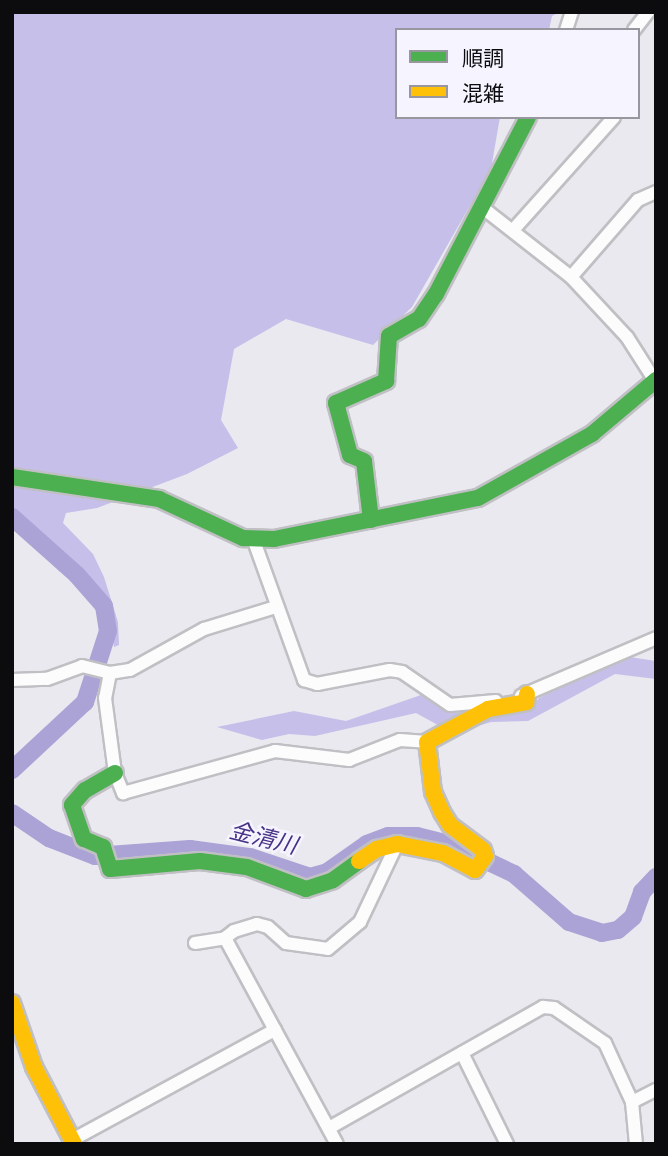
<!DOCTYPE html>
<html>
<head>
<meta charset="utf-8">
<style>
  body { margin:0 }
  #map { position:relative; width:668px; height:1156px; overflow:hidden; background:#eae9ef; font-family:Roboto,"Noto Sans JP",sans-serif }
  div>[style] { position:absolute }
  .forest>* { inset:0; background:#c5bfea }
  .river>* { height:18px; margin:-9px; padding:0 9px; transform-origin:9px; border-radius:9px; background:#aba3d6 }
  .roads { filter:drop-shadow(2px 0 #c0c0c4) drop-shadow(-2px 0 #c0c0c4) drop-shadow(0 2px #c0c0c4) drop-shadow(0 -2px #c0c0c4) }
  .street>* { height:12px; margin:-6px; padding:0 6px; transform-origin:6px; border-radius:6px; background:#fcfcfd }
  .fast>* { height:16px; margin:-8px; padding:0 8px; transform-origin:8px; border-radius:8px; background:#4caf50 }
  .slow>* { height:16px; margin:-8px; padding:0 8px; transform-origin:8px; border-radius:8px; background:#ffc107 }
  span { translate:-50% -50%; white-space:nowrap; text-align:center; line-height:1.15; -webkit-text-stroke:5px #f5f4ff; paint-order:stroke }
  .water-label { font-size:23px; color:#473185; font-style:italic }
  .frame { position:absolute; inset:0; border:14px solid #0c0b0e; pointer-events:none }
  .legend { position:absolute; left:395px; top:28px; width:245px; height:91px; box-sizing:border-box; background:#f5f4ff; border:2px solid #98979f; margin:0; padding:9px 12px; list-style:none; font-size:21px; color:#0c0b0e }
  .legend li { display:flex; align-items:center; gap:14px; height:35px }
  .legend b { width:35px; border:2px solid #98979f }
</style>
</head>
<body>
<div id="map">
  <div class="forest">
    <div style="clip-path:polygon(12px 12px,560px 12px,552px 16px,549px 30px,397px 30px,397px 117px,500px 117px,491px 169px,412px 307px,373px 345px,286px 319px,234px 349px,221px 420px,238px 448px,187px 474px,97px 508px,66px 513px,63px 523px,93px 554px,104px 577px,118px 622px,119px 645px,114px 647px,108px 606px,94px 587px,59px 571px,39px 546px,12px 527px)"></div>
    <div style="clip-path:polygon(623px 656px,656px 661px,656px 679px,615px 674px,528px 721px,491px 722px,451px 734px,482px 716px,533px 705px,539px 698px)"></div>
    <div style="clip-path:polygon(421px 695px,450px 712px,467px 714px,447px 730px,416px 713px,315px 736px,289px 734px,262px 740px,217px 727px,294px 711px,346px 721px)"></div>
  </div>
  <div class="river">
    <div style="left:12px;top:517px;width:87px;rotate:41.7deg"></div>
    <div style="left:77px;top:575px;width:41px;rotate:48.9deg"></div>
    <div style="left:104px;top:606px;width:25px;rotate:81deg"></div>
    <div style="left:108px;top:631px;width:75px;rotate:107.9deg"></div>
    <div style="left:85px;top:702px;width:100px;rotate:137deg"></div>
    <div style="left:12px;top:813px;width:45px;rotate:34deg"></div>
    <div style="left:49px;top:838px;width:49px;rotate:21.4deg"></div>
    <div style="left:95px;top:856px;width:95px;rotate:-4.2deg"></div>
    <div style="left:190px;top:849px;width:61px;rotate:7.6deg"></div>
    <div style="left:250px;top:857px;width:63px;rotate:18.4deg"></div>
    <div style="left:310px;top:877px;width:18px;rotate:-16deg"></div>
    <div style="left:327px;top:872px;width:49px;rotate:-35deg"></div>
    <div style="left:367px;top:844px;width:22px;rotate:-21deg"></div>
    <div style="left:388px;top:836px;width:29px"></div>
    <div style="left:417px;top:836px;width:37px;rotate:14deg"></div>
    <div style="left:453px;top:845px;width:68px;rotate:25.4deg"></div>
    <div style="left:514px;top:874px;width:73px;rotate:41.1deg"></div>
    <div style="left:569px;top:922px;width:35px;rotate:18deg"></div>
    <div style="left:602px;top:933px;width:16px;rotate:-11deg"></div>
    <div style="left:618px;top:930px;width:20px;rotate:-41deg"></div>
    <div style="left:633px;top:917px;width:27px;rotate:-70deg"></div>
    <div style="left:642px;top:892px;width:21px;rotate:-47deg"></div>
  </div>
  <div class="roads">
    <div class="street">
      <div style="left:566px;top:30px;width:19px;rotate:-72deg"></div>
      <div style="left:634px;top:30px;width:23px;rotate:-52deg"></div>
      <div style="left:483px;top:208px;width:112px;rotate:38.1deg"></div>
      <div style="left:571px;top:277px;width:82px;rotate:47deg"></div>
      <div style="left:627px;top:337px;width:52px;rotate:57.5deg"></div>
      <div style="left:514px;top:229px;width:150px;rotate:-48.2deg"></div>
      <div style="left:571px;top:277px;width:102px;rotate:-49deg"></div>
      <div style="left:638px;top:200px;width:20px;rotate:-24deg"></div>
      <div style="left:254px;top:541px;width:148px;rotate:70.2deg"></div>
      <div style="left:304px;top:680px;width:14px;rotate:17deg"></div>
      <div style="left:317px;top:684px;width:74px;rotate:-10.9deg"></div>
      <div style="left:390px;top:670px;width:12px;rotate:9deg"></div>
      <div style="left:402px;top:672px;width:58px;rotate:34.5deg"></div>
      <div style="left:450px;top:705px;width:46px;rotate:-5deg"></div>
      <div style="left:110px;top:673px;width:25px;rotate:101deg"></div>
      <div style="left:105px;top:698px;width:76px;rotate:82.4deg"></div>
      <div style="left:115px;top:773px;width:22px;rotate:68deg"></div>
      <div style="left:123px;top:793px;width:158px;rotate:-15.4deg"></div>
      <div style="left:275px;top:751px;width:75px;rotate:6.9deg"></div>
      <div style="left:349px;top:760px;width:55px;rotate:-21.4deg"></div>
      <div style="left:400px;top:740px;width:27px;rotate:4deg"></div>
      <div style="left:12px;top:680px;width:35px;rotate:-2deg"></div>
      <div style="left:47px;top:679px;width:37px;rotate:-20deg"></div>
      <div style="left:82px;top:666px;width:29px;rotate:14deg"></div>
      <div style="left:110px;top:673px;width:20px;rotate:-9deg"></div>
      <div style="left:130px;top:670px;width:85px;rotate:-29deg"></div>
      <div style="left:204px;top:629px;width:75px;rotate:-17deg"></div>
      <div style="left:521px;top:696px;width:147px;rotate:-23.2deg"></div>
      <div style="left:225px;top:938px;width:234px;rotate:61.5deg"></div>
      <div style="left:195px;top:943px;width:30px;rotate:-9deg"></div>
      <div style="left:225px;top:938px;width:11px;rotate:-38deg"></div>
      <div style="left:234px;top:931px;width:24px;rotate:-17deg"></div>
      <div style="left:257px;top:924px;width:11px;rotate:15deg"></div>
      <div style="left:268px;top:927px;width:24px;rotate:42deg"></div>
      <div style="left:286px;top:943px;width:42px;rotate:8.1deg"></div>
      <div style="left:328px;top:949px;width:42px;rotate:-40.2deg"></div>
      <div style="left:360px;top:922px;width:86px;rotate:-64.6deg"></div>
      <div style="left:462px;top:1053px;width:102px;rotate:63.7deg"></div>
      <div style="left:632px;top:1102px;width:27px;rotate:-27deg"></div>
      <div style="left:329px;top:1128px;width:246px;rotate:-29.5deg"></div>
      <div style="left:543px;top:1007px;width:11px;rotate:5deg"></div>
      <div style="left:554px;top:1008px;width:62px;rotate:34.5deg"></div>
      <div style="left:605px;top:1043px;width:65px;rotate:65.4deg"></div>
      <div style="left:632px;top:1102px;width:42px;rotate:84.6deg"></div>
      <div style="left:72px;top:1140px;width:231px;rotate:-28.5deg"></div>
    </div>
    <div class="fast">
      <div style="left:12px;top:477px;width:149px;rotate:8.5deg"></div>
      <div style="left:159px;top:499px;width:93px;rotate:24.9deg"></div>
      <div style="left:243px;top:538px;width:31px;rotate:2deg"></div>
      <div style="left:274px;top:539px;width:208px;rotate:-11.4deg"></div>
      <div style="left:478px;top:498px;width:131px;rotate:-29.3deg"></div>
      <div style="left:592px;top:434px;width:84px;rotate:-40.2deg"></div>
      <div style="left:371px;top:520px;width:59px;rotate:-96.8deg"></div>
      <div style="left:364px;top:461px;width:15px;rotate:-157deg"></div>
      <div style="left:350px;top:455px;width:54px;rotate:-105.1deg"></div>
      <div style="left:336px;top:403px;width:55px;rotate:-23.7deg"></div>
      <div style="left:386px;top:381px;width:45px;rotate:-86.2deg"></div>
      <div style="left:389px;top:336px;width:34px;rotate:-30deg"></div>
      <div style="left:419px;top:319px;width:30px;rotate:-56deg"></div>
      <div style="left:436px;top:294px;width:199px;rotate:-62.5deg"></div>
      <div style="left:115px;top:773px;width:34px;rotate:150deg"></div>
      <div style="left:85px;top:790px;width:20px;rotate:131deg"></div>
      <div style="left:72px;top:805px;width:36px;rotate:71deg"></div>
      <div style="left:84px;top:839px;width:21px;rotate:23deg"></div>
      <div style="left:103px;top:847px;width:23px;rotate:72deg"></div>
      <div style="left:110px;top:869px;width:90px;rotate:-5.1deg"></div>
      <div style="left:200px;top:861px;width:47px;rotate:7.3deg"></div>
      <div style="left:247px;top:867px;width:63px;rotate:20.4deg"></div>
      <div style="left:306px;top:889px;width:28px;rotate:-18deg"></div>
      <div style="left:333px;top:880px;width:32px;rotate:-36deg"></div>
    </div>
    <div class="slow">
      <div style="left:359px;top:861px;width:22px;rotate:-34deg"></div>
      <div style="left:377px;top:849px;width:21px;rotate:-14deg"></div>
      <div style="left:397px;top:844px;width:47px;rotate:11.1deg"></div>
      <div style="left:443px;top:853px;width:36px;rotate:28deg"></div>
      <div style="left:475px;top:870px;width:17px;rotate:-54deg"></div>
      <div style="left:485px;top:856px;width:6px;rotate:-108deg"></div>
      <div style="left:483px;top:850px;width:41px;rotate:-142.9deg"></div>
      <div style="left:450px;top:825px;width:15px;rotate:-122deg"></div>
      <div style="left:442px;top:812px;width:22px;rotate:-114deg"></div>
      <div style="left:433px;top:792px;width:50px;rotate:-96.8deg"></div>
      <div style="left:427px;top:742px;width:69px;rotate:-28.4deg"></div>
      <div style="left:488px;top:709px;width:39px;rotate:-10deg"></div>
      <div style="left:526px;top:702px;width:8px;rotate:-83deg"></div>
      <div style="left:12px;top:1003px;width:68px;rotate:71deg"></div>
      <div style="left:34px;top:1067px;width:87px;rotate:62.5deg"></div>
    </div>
  </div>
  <div class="water-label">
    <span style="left:263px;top:839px;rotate:14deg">金清川</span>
  </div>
  <div class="frame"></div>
  <ul class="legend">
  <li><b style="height:9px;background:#4caf50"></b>順調</li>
  <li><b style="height:9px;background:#ffc107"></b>混雑</li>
  </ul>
</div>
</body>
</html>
